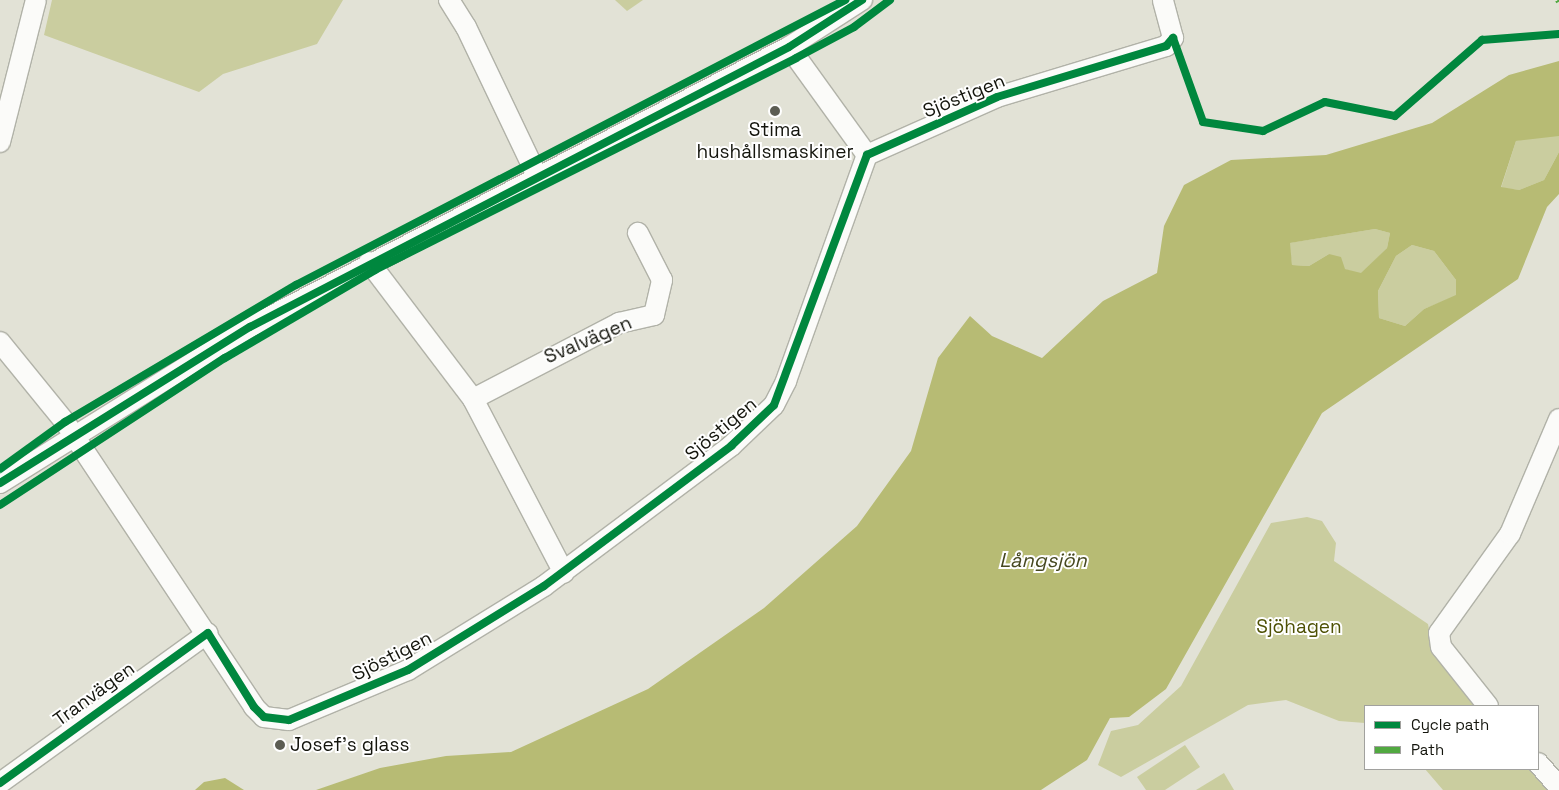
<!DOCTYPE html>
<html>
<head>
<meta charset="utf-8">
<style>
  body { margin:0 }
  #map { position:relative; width:1559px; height:790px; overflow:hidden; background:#e2e2d6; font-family:"Space Grotesk",sans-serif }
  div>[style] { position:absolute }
  .green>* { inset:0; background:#cacd9f }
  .water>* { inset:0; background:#b7bb74 }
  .roads { filter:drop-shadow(1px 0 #b1b2a8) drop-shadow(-1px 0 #b1b2a8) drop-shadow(0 1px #b1b2a8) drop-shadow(0 -1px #b1b2a8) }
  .minor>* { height:20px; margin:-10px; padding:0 10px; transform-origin:10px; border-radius:10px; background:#fbfbf9 }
  .quiet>* { height:6px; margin-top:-3px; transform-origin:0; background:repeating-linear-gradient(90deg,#51a941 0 12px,transparent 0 18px) }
  .cycleway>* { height:8px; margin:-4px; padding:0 4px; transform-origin:4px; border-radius:4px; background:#00873e }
  .dots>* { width:14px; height:14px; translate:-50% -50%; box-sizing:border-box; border:2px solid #fff; border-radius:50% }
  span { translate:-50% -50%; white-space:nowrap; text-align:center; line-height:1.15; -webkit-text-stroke:4px #fff; paint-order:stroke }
  .street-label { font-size:19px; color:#14150d }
  .poi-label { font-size:19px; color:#14150d }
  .left { translate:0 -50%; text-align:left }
  .park-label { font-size:19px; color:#4e5105 }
  .water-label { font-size:20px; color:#464820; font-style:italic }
  .legend { position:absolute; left:1364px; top:705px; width:175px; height:65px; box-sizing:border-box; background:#fff; border:1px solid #a1a19e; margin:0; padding:6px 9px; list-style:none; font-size:15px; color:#14150d }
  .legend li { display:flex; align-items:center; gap:10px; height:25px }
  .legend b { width:25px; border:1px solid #a1a19e }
</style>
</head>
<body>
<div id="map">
  <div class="green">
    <div style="clip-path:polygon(52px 0,343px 0,317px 44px,223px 74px,199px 92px,44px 35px)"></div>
    <div style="clip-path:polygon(615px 0,643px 0,627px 11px)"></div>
    <div style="clip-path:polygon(1536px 136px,1559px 136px,1559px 152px,1544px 180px,1519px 190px,1501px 188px,1516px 141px)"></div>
    <div style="clip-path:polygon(1375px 229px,1390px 233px,1387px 248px,1361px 274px,1344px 269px,1329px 254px,1309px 266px,1292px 265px,1289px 243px)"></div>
    <div style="clip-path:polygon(1412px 245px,1434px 251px,1456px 280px,1456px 296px,1424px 309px,1405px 326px,1379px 318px,1378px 291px,1396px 256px)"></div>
    <div style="clip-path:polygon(1307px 517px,1322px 521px,1336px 543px,1334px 561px,1428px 624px,1431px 640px,1480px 706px,1365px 706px,1365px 723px,1339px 721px,1286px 700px,1248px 705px,1121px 777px,1098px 765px,1111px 731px,1138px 725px,1181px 686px,1271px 523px)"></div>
    <div style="clip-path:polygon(1185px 745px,1200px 767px,1165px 790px,1146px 790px,1137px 777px)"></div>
    <div style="clip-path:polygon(1425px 769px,1532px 769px,1550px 790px,1443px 790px)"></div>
    <div style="clip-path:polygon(1224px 773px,1234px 790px,1196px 790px)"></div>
  </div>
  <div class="water">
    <div style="clip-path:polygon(evenodd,1559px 61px,1559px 136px,1516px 141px,1501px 187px,1519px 190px,1544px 180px,1559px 152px,1559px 194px,1547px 207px,1518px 279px,1322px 413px,1166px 689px,1129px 717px,1110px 718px,1087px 760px,1047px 786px,1041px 790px,316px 790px,380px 768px,446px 756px,511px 752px,648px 689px,764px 608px,857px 526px,911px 451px,938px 358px,970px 316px,992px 336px,1042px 358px,1103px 301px,1157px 273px,1164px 226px,1184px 185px,1231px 160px,1326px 155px,1432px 123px,1509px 75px,1559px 61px,1375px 229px,1390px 233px,1387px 248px,1361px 273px,1345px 269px,1341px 257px,1329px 254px,1309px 266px,1292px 265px,1290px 243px,1375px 229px,1559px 61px,1412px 245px,1434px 251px,1456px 280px,1456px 295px,1424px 309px,1405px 326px,1379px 318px,1378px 291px,1396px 256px,1412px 245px)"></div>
    <div style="clip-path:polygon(225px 778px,244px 790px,195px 790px,204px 782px)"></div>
  </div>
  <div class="roads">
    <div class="minor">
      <div style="left:449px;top:0;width:32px;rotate:58deg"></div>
      <div style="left:466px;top:27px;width:165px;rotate:64.5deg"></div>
      <div style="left:789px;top:47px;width:133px;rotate:54.2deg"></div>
      <div style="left:0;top:142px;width:146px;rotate:-75.8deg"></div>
      <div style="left:369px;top:262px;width:172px;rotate:52.8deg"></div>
      <div style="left:473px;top:399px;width:196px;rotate:62.4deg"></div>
      <div style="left:0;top:342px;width:103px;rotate:50.9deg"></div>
      <div style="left:65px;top:422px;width:342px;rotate:56.4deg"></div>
      <div style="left:254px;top:707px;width:14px;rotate:45deg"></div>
      <div style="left:264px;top:717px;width:25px;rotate:7deg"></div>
      <div style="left:289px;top:720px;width:129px;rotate:-22.8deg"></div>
      <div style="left:408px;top:670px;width:160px;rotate:-31.7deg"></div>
      <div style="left:544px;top:586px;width:234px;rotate:-36.8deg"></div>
      <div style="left:731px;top:446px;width:59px;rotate:-43.6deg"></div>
      <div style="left:774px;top:405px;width:27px;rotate:-63deg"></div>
      <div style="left:786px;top:381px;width:240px;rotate:-70.3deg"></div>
      <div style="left:867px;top:155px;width:142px;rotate:-24deg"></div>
      <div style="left:997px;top:97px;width:177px;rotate:-16.8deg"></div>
      <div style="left:1166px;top:46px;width:11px;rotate:-49deg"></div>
      <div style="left:1173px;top:38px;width:39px;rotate:-105deg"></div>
      <div style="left:473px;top:399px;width:165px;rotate:-27.5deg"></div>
      <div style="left:619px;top:323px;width:36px;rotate:-13deg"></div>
      <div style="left:654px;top:315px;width:36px;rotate:-77deg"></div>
      <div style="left:662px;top:280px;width:53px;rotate:-117.1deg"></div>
      <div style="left:0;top:483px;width:295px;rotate:-32deg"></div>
      <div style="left:250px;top:327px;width:607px;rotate:-27.45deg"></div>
      <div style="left:789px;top:47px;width:87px;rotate:-32.8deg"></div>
      <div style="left:1488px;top:706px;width:75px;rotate:-128.5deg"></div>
      <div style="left:1441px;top:647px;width:14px;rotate:-98deg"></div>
      <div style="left:1439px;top:633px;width:122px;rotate:-54.4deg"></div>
      <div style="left:1510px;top:534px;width:125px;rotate:-66.9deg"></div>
      <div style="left:1538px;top:763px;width:32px;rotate:49deg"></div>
      <div style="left:0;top:783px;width:256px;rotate:-35.8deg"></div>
    </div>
  </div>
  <div class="quiet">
    <div style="left:1558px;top:0;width:2px;rotate:63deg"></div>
  </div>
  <div class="cycleway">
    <div style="left:1173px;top:38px;width:89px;rotate:70.3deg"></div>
    <div style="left:1203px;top:122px;width:61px;rotate:8.5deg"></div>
    <div style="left:1263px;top:131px;width:68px;rotate:-25.1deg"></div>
    <div style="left:1325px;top:102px;width:71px;rotate:11.3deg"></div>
    <div style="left:1395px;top:116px;width:116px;rotate:-41.1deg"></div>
    <div style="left:1482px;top:40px;width:77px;rotate:-4.5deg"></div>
    <div style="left:0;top:469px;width:80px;rotate:-35.9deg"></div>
    <div style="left:65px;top:422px;width:269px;rotate:-30.7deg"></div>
    <div style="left:296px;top:285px;width:619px;rotate:-27.43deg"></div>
    <div style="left:0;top:483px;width:295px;rotate:-32deg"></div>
    <div style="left:250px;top:327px;width:607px;rotate:-27.45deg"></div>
    <div style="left:789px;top:47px;width:87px;rotate:-32.8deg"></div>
    <div style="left:0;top:505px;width:269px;rotate:-33.2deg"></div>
    <div style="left:225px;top:358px;width:174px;rotate:-30.4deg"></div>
    <div style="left:375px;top:270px;width:471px;rotate:-26.7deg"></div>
    <div style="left:796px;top:58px;width:66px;rotate:-28.1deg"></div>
    <div style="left:854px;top:27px;width:45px;rotate:-36.9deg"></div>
    <div style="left:0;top:783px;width:256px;rotate:-35.8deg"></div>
    <div style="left:208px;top:633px;width:87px;rotate:58.1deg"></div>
    <div style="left:254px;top:707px;width:14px;rotate:45deg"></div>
    <div style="left:264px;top:717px;width:25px;rotate:7deg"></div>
    <div style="left:289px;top:720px;width:129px;rotate:-22.8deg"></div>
    <div style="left:408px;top:670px;width:160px;rotate:-31.7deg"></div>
    <div style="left:544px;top:586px;width:234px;rotate:-36.8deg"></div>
    <div style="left:731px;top:446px;width:59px;rotate:-43.6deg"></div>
    <div style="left:774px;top:405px;width:267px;rotate:-69.6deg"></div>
    <div style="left:867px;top:155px;width:142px;rotate:-24deg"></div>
    <div style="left:997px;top:97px;width:177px;rotate:-16.8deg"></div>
    <div style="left:1166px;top:46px;width:11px;rotate:-49deg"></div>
  </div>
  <div class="dots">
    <div style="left:775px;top:111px;background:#5c5d53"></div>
    <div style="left:280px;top:745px;background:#5c5d53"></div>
  </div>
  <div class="street-label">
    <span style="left:964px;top:96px;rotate:-22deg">Sjöstigen</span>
    <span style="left:588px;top:340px;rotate:-23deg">Svalvägen</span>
    <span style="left:721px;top:429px;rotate:-40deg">Sjöstigen</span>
    <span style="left:392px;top:656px;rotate:-27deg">Sjöstigen</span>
    <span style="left:94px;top:694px;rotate:-36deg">Tranvägen</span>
  </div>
  <div class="poi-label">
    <span style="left:775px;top:141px">Stima<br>hushållsmaskiner</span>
    <span class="left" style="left:290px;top:745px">Josef’s glass</span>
  </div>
  <div class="park-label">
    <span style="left:1299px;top:627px">Sjöhagen</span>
  </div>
  <div class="water-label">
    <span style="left:1043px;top:560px">Långsjön</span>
  </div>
  <ul class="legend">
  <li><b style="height:6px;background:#00873e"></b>Cycle path</li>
  <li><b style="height:6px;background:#51a941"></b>Path</li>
  </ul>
</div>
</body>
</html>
